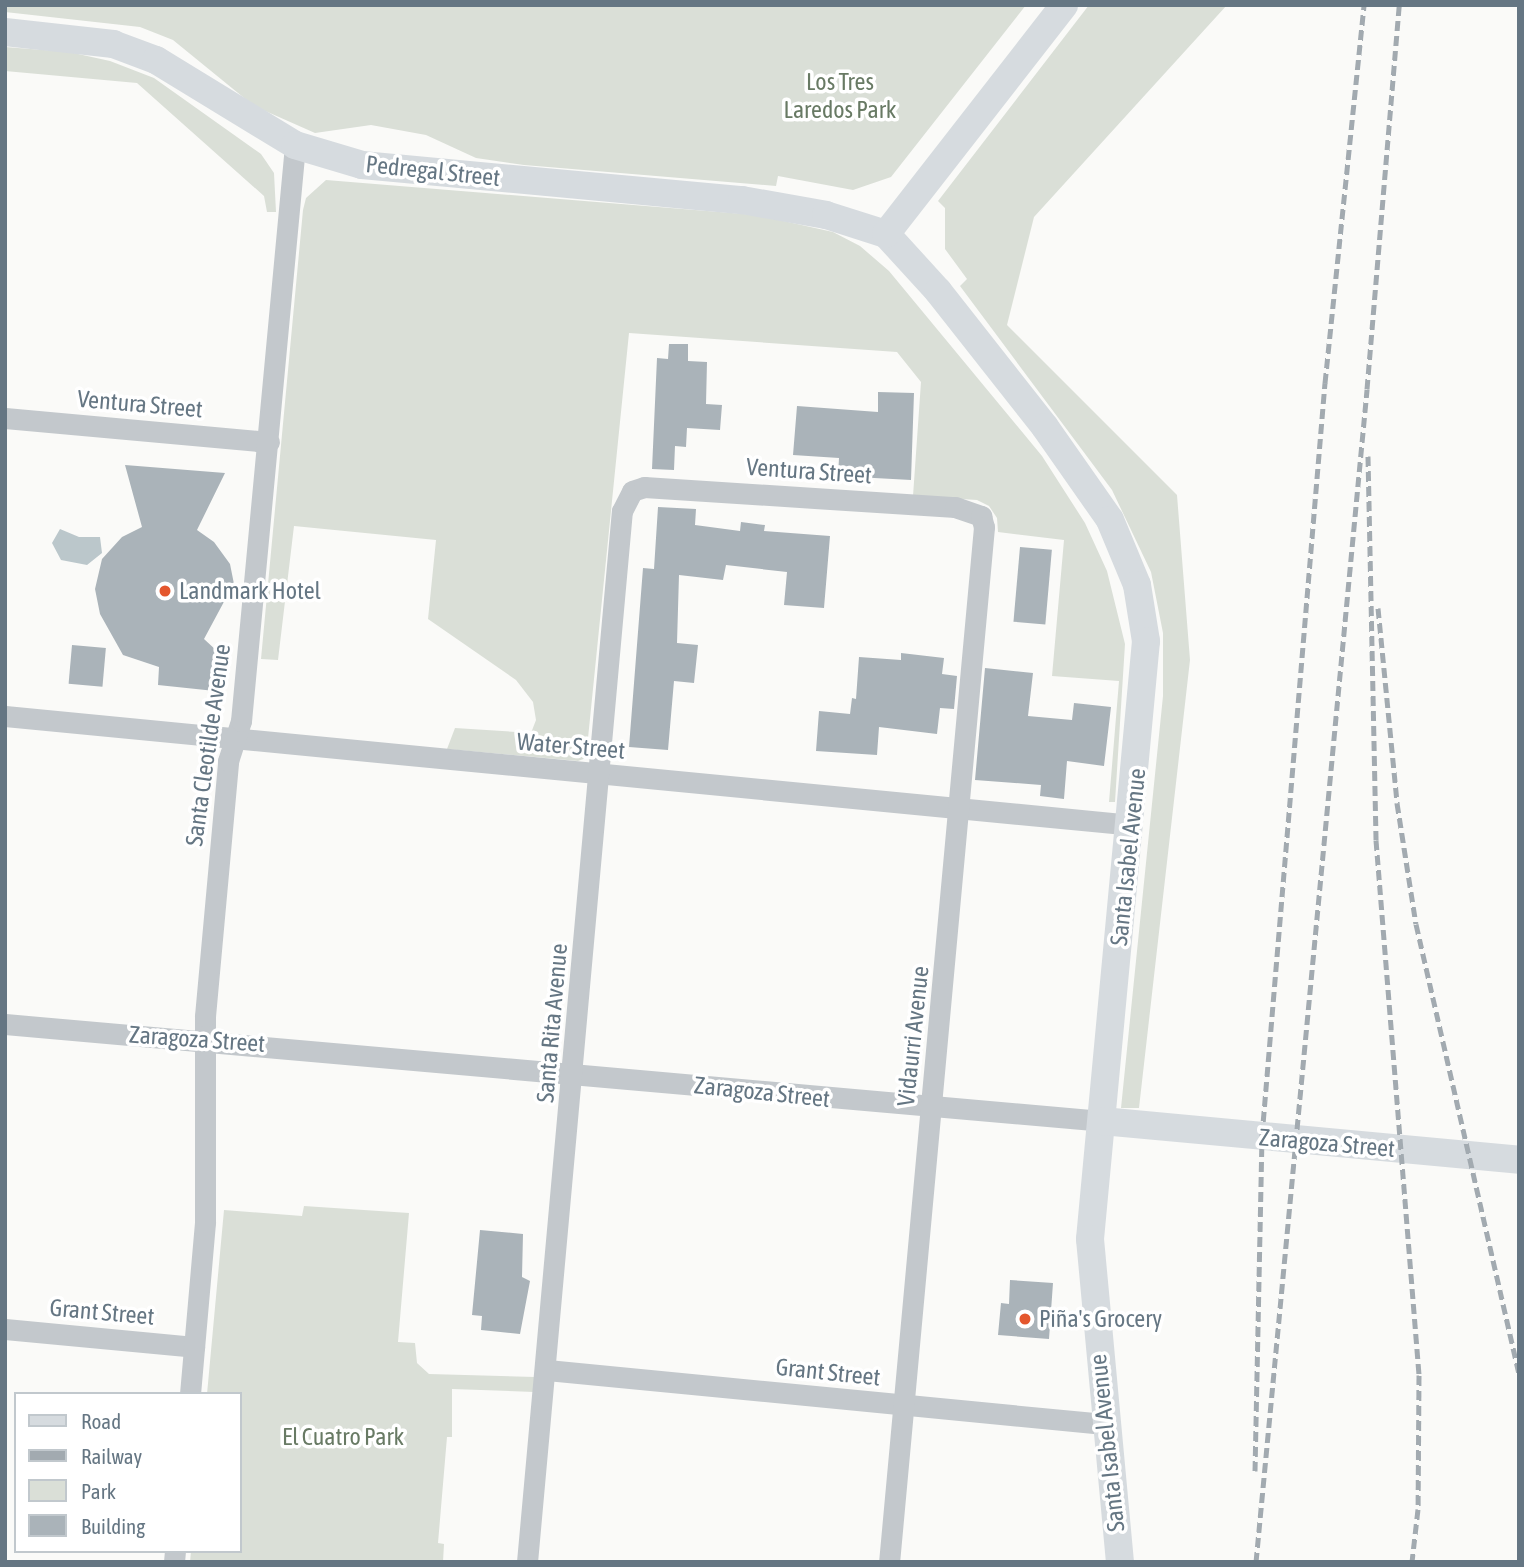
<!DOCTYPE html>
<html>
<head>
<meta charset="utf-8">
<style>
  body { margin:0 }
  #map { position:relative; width:1524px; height:1567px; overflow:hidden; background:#fafaf8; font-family:"Asap Condensed",sans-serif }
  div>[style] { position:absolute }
  .green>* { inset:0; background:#dadfd7 }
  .water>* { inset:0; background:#bbc7cb }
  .building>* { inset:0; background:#aab3b9; transform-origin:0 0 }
  .street>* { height:21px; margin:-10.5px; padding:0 10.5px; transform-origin:10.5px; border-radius:10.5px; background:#c3c8cc }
  .secondary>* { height:28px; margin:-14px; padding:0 14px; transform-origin:14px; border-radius:14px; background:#d6dbdf }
  .rail>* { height:5px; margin-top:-2.5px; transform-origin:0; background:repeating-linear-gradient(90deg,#a2aab0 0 10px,transparent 0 15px) }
  .dots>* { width:19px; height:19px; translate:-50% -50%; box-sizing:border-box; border:4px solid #fff; border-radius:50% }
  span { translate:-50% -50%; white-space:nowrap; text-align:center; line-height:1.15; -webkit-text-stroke:7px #fff; paint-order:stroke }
  .park-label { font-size:24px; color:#687a64 }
  .street-label { font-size:24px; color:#657683 }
  .poi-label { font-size:24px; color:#657683 }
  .left { translate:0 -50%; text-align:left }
  .frame { position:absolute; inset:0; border:7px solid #657683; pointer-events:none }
  .legend { position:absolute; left:14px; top:1392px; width:228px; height:161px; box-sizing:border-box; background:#fff; border:2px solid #c1c8cd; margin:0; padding:9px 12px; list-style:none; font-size:21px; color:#657683 }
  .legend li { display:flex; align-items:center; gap:14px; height:35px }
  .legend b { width:35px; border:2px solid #c1c8cd }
</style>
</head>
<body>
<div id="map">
  <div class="green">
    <div style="clip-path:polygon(5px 5px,1026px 5px,891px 177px,853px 190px,778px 176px,776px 186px,524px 165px,476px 158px,426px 135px,371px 125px,315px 133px,254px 106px,173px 40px,140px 27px,5px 12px)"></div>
    <div style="clip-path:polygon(1089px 5px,1227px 5px,1034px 217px,1007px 325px,1177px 495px,1190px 660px,1139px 1108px,1121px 1108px,1163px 696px,1163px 633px,1151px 572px,1112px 490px,960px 286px,967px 279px,945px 249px,945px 208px,938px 201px)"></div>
    <div style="clip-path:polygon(5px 47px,69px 52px,110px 61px,154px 78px,261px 154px,274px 173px,276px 212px,267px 212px,264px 196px,137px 83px,5px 71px)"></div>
    <div style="clip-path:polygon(326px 180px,756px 215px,833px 232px,860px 246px,889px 271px,1042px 456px,1085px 523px,1107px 571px,1125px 644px,1115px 802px,1109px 802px,1119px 681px,1052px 676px,1064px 540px,998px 532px,997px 518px,989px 506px,977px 500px,913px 496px,921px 382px,897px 352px,629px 333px,586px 758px,578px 761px,447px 749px,455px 728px,531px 733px,536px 720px,533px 702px,516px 680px,428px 619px,436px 540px,294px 526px,278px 660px,261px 659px,303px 210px,306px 198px)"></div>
    <div style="clip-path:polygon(304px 1206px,409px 1213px,398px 1342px,415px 1343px,417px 1363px,429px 1374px,535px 1377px,534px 1392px,452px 1389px,452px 1437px,447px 1437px,438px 1543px,444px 1544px,443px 1562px,190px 1562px,191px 1551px,240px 1551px,240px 1394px,207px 1394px,224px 1210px,302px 1216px)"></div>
  </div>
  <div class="water">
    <div style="clip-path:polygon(60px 529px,79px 537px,100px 537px,102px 553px,87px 565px,61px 560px,52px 543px)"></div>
  </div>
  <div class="building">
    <div style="clip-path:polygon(669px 344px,688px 344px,688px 361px,707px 362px,706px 404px,722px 405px,720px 430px,687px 428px,686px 447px,675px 446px,674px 470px,652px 469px,657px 358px,668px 359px)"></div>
    <div style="clip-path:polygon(878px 392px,914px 393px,911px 480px,838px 476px,839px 458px,793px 455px,797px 406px,878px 412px)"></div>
    <div style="clip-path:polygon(125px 465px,225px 473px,197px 530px,214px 542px,230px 564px,236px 594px,226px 598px,204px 639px,217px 651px,215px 691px,158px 685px,159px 667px,123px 655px,100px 614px,95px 589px,102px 559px,122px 537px,142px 527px)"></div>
    <div style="clip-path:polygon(658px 507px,696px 509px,695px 525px,740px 531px,741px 522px,765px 525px,764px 531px,830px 536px,824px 608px,784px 605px,787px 572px,726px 565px,723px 580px,679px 575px,677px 643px,698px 645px,694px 683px,674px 681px,668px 750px,629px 747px,643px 568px,654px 569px)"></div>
    <div style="left:1020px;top:547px;width:32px;height:75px;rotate:5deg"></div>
    <div style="left:72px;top:645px;width:34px;height:39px;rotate:5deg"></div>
    <div style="clip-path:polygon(901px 653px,944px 658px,942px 674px,957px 676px,954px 709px,940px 708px,937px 734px,879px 727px,877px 755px,816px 751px,819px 711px,850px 714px,852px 698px,856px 699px,859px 657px,901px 660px)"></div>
    <div style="clip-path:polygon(985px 668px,1033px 673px,1028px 716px,1072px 720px,1074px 703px,1111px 707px,1104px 766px,1067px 761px,1064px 799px,1040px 796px,1041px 785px,975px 780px)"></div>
    <div style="clip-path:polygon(480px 1230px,523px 1234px,522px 1277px,530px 1281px,520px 1334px,481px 1330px,482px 1316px,472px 1315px)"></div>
    <div style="clip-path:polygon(1010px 1280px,1053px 1283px,1049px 1339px,998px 1335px,1001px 1303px,1009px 1304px)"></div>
  </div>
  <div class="street">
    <div style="left:5px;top:418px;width:265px;rotate:5.2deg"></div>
    <div style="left:5px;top:716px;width:1132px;rotate:5.52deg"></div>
    <div style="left:5px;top:1024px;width:1101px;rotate:5.05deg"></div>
    <div style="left:5px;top:1329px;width:190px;rotate:5.4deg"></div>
    <div style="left:547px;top:1370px;width:560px;rotate:5.54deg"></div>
    <div style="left:190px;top:1394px;width:173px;rotate:-85deg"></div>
    <div style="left:205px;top:1222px;width:206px;rotate:-90deg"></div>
    <div style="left:205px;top:1016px;width:256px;rotate:-84.8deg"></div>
    <div style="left:228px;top:761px;width:42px;rotate:-72deg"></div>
    <div style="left:241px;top:721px;width:579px;rotate:-84.64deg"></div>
    <div style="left:174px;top:1562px;width:11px;rotate:-85deg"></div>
    <div style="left:527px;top:1562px;width:1055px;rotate:-84.84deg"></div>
    <div style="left:622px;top:511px;width:22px;rotate:-63deg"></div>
    <div style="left:632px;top:491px;width:13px;rotate:-18deg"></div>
    <div style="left:644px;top:487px;width:312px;rotate:3.7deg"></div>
    <div style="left:955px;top:507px;width:28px;rotate:19deg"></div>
    <div style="left:981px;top:516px;width:11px;rotate:75deg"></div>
    <div style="left:984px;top:527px;width:1039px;rotate:95.24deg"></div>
  </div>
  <div class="secondary">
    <div style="left:5px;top:32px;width:109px;rotate:6.3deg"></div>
    <div style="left:113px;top:44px;width:46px;rotate:20.4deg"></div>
    <div style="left:156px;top:60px;width:163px;rotate:31.4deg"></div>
    <div style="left:295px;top:145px;width:70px;rotate:16.6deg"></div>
    <div style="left:362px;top:165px;width:382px;rotate:5.3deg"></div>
    <div style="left:742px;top:200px;width:85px;rotate:10.1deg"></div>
    <div style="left:826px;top:215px;width:63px;rotate:17.6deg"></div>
    <div style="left:886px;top:234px;width:77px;rotate:47.6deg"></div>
    <div style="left:938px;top:291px;width:173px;rotate:51.8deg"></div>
    <div style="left:1045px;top:427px;width:113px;rotate:55deg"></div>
    <div style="left:1110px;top:520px;width:70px;rotate:67.4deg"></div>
    <div style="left:1137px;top:585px;width:57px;rotate:80.9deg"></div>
    <div style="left:1146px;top:641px;width:601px;rotate:95.35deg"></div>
    <div style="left:1090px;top:1239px;width:324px;rotate:84.7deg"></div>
    <div style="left:886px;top:234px;width:290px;rotate:-52.1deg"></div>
    <div style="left:1102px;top:1121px;width:419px;rotate:5.3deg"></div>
  </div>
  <div class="rail">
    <div style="left:1368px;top:456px;width:384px;rotate:88.8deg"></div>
    <div style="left:1376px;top:840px;width:537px;rotate:85.4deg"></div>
    <div style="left:1419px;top:1375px;width:134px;rotate:90.4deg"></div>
    <div style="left:1418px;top:1509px;width:53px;rotate:96.5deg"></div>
    <div style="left:1378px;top:608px;width:196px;rotate:84.4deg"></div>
    <div style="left:1397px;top:803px;width:122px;rotate:81.1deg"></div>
    <div style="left:1416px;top:924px;width:461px;rotate:77.1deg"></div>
    <div style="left:1255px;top:1471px;width:335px;rotate:-88.8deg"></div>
    <div style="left:1262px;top:1136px;width:756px;rotate:-85.22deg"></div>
    <div style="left:1325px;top:383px;width:380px;rotate:-84.1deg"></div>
    <div style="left:1256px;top:1562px;width:1178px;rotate:-84.59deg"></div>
    <div style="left:1367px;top:389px;width:385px;rotate:-85.2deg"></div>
  </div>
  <div class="dots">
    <div style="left:165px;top:591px;background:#e4572e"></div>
    <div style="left:1025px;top:1319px;background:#e4572e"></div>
  </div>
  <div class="park-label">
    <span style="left:840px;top:96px">Los Tres<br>Laredos Park</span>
    <span style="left:343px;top:1437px">El Cuatro Park</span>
  </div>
  <div class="street-label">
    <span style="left:433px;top:171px;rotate:6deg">Pedregal Street</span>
    <span style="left:140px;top:404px;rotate:5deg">Ventura Street</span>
    <span style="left:809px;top:471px;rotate:4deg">Ventura Street</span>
    <span style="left:208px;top:745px;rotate:-82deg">Santa Cleotilde Avenue</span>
    <span style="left:571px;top:746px;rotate:5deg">Water Street</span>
    <span style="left:1128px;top:857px;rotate:-84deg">Santa Isabel Avenue</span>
    <span style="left:552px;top:1023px;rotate:-85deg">Santa Rita Avenue</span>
    <span style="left:913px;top:1036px;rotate:-84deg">Vidaurri Avenue</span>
    <span style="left:197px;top:1039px;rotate:4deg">Zaragoza Street</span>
    <span style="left:762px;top:1092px;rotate:6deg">Zaragoza Street</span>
    <span style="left:1327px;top:1143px;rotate:5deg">Zaragoza Street</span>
    <span style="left:102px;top:1312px;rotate:5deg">Grant Street</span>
    <span style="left:828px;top:1372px;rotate:6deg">Grant Street</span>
    <span style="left:1107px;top:1443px;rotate:-96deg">Santa Isabel Avenue</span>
  </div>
  <div class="poi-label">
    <span class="left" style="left:179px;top:591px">Landmark Hotel</span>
    <span class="left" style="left:1039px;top:1319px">Piña's Grocery</span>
  </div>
  <div class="frame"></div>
  <ul class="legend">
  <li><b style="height:9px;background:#d6dbdf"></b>Road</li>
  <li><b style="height:9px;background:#a2aab0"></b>Railway</li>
  <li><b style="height:19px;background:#dadfd7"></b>Park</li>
  <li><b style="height:19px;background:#aab3b9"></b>Building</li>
  </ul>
</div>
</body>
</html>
